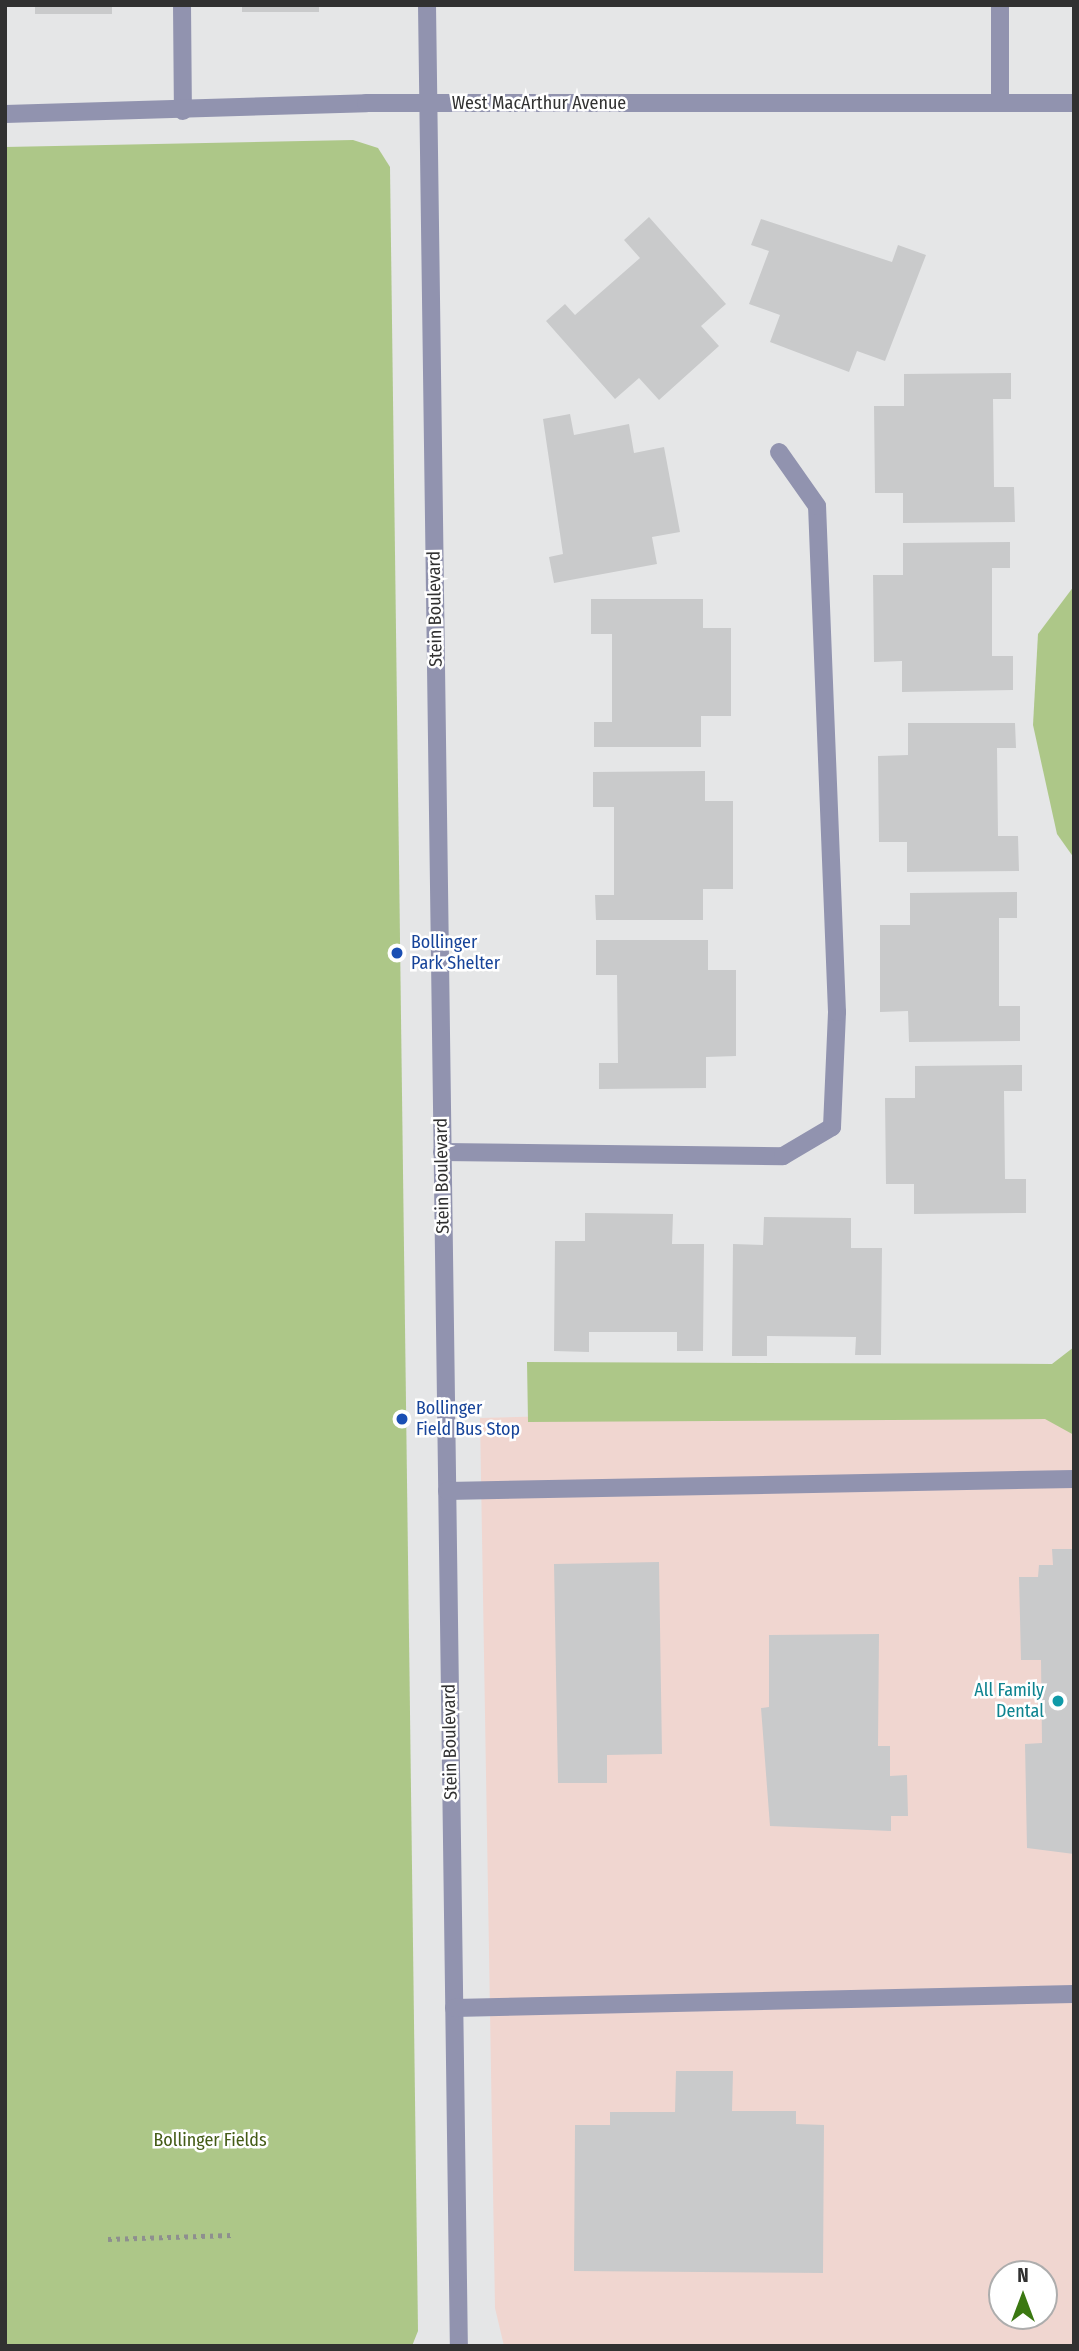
<!DOCTYPE html>
<html>
<head>
<meta charset="utf-8">
<style>
  body { margin:0 }
  #map { position:relative; width:1079px; height:2351px; overflow:hidden; background:#e5e6e7; font-family:"Fira Sans Condensed",sans-serif }
  div>[style] { position:absolute }
  .commercial>* { inset:0; background:#f0d6d0 }
  .green>* { inset:0; background:#adc788 }
  .building>* { inset:0; background:#c9cacb; transform-origin:0 0 }
  .path>* { height:4.5px; margin-top:-2.25px; transform-origin:0; background:repeating-linear-gradient(90deg,#8e8f8f 0 3.5px,transparent 0 8.5px) }
  .minor>* { height:18px; margin:-9px; padding:0 9px; transform-origin:9px; border-radius:9px; background:#9193af }
  .dots>* { width:19px; height:19px; translate:-50% -50%; box-sizing:border-box; border:4px solid #fff; border-radius:50% }
  span { translate:-50% -50%; white-space:nowrap; text-align:center; line-height:1.15; -webkit-text-stroke:5px #fff; paint-order:stroke }
  .street-label { font-size:18px; color:#313131 }
  .transit-label { font-size:18px; color:#164399 }
  .left { translate:0 -50%; text-align:left }
  .culture-label { font-size:18px; color:#0d838f }
  .right { translate:-100% -50%; text-align:right }
  .park-label { font-size:18px; color:#455c17 }
  .frame { position:absolute; inset:0; border:7px solid #313131; pointer-events:none }
  .north { position:absolute; left:988px; top:2260px; width:70px; height:70px; box-sizing:border-box; background:#fff; border:2px solid #adadad; border-radius:50%; rotate:0deg; font-size:19px; font-weight:700; line-height:28px; text-align:center; color:#313131 }
  .north::after { content:''; display:block; margin:auto; width:24px; height:32px; background:#3b7812; clip-path:polygon(50% 0,100% 100%,50% 72%,0 100%) }
</style>
</head>
<body>
<div id="map">
  <div class="commercial">
    <div style="clip-path:polygon(evenodd,1074px 1402px,1074px 2346px,504px 2346px,495px 2308px,480px 1418px,1074px 1402px,1002px 2274px,1044px 2274px,1044px 2316px,1002px 2316px,1002px 2274px)"></div>
  </div>
  <div class="green">
    <div style="clip-path:polygon(353px 140px,378px 148px,390px 167px,418px 2331px,412px 2346px,5px 2346px,5px 147px)"></div>
    <div style="clip-path:polygon(1074px 586px,1074px 858px,1057px 834px,1033px 725px,1038px 634px)"></div>
    <div style="clip-path:polygon(1074px 1347px,1074px 1435px,1045px 1419px,528px 1422px,527px 1362px,1052px 1364px)"></div>
  </div>
  <div class="building">
    <div style="left:35px;top:5px;width:77px;height:9px"></div>
    <div style="left:242px;top:5px;width:77px;height:7px"></div>
    <div style="clip-path:polygon(649px 217px,726px 304px,701px 326px,719px 346px,659px 400px,639px 378px,615px 399px,546px 321px,565px 304px,575px 315px,640px 258px,624px 240px)"></div>
    <div style="clip-path:polygon(761px 219px,892px 262px,898px 245px,926px 255px,885px 361px,857px 351px,849px 372px,770px 342px,780px 315px,749px 304px,769px 251px,751px 245px)"></div>
    <div style="clip-path:polygon(1011px 373px,1011px 399px,993px 399px,994px 487px,1014px 487px,1015px 522px,903px 523px,903px 493px,875px 493px,874px 406px,904px 406px,904px 374px)"></div>
    <div style="clip-path:polygon(570px 414px,574px 435px,629px 424px,634px 453px,664px 447px,680px 532px,652px 537px,657px 564px,554px 583px,549px 557px,563px 554px,543px 419px)"></div>
    <div style="clip-path:polygon(1010px 542px,1010px 568px,992px 568px,992px 656px,1013px 656px,1013px 690px,902px 692px,902px 661px,874px 662px,873px 575px,903px 575px,903px 543px)"></div>
    <div style="clip-path:polygon(591px 599px,703px 599px,703px 628px,731px 628px,731px 716px,701px 716px,701px 747px,594px 747px,594px 722px,612px 722px,612px 634px,591px 634px)"></div>
    <div style="clip-path:polygon(908px 723px,1015px 723px,1016px 748px,997px 748px,998px 836px,1018px 836px,1019px 871px,907px 872px,907px 842px,879px 842px,878px 756px,908px 755px)"></div>
    <div style="clip-path:polygon(705px 771px,705px 801px,733px 801px,733px 889px,703px 889px,703px 920px,596px 920px,595px 895px,614px 895px,614px 807px,593px 807px,593px 772px)"></div>
    <div style="clip-path:polygon(1017px 892px,1017px 918px,999px 918px,999px 1006px,1020px 1006px,1020px 1041px,909px 1042px,908px 1011px,880px 1012px,880px 925px,910px 925px,910px 893px)"></div>
    <div style="clip-path:polygon(596px 940px,708px 940px,708px 970px,736px 970px,736px 1056px,706px 1057px,706px 1088px,599px 1089px,599px 1063px,618px 1063px,617px 975px,596px 975px)"></div>
    <div style="clip-path:polygon(1022px 1065px,1022px 1091px,1004px 1091px,1005px 1179px,1026px 1179px,1026px 1213px,914px 1214px,914px 1184px,886px 1184px,885px 1098px,915px 1098px,915px 1066px)"></div>
    <div style="clip-path:polygon(585px 1213px,673px 1214px,672px 1244px,704px 1244px,703px 1351px,677px 1351px,677px 1332px,589px 1332px,589px 1352px,554px 1351px,555px 1241px,585px 1241px)"></div>
    <div style="clip-path:polygon(764px 1217px,851px 1218px,851px 1248px,882px 1248px,881px 1355px,855px 1355px,856px 1337px,767px 1336px,767px 1356px,732px 1356px,733px 1244px,763px 1245px)"></div>
    <div style="clip-path:polygon(1052px 1549px,1074px 1549px,1074px 1854px,1027px 1848px,1025px 1744px,1042px 1743px,1041px 1660px,1021px 1660px,1019px 1577px,1038px 1577px,1039px 1565px,1053px 1565px)"></div>
    <div style="clip-path:polygon(659px 1562px,662px 1754px,607px 1755px,607px 1783px,558px 1783px,554px 1564px)"></div>
    <div style="clip-path:polygon(879px 1634px,878px 1746px,890px 1746px,890px 1776px,907px 1775px,908px 1816px,891px 1816px,891px 1831px,770px 1826px,761px 1708px,769px 1707px,769px 1635px)"></div>
    <div style="clip-path:polygon(676px 2071px,733px 2071px,732px 2111px,796px 2111px,796px 2124px,824px 2125px,823px 2273px,574px 2271px,575px 2125px,610px 2125px,610px 2112px,675px 2112px)"></div>
  </div>
  <div class="path">
    <div style="left:108px;top:2239px;width:124px;rotate:-1.8deg"></div>
  </div>
  <div class="minor">
    <div style="left:182px;top:5px;width:106px;rotate:89.5deg"></div>
    <div style="left:427px;top:5px;width:2341px;rotate:89.22deg"></div>
    <div style="left:1000px;top:5px;width:97px;rotate:90deg"></div>
    <div style="left:5px;top:114px;width:361px;rotate:-1.7deg"></div>
    <div style="left:366px;top:103px;width:708px"></div>
    <div style="left:442px;top:1152px;width:341px;rotate:0.7deg"></div>
    <div style="left:783px;top:1156px;width:57px;rotate:-30.6deg"></div>
    <div style="left:832px;top:1127px;width:115px;rotate:-87.5deg"></div>
    <div style="left:837px;top:1012px;width:506px;rotate:-92.26deg"></div>
    <div style="left:817px;top:506px;width:66px;rotate:-125.1deg"></div>
    <div style="left:447px;top:1491px;width:627px;rotate:-1.1deg"></div>
    <div style="left:454px;top:2008px;width:620px;rotate:-1.29deg"></div>
  </div>
  <div class="dots">
    <div style="left:397px;top:953px;background:#1a4fb4"></div>
    <div style="left:402px;top:1419px;background:#1a4fb4"></div>
    <div style="left:1058px;top:1701px;background:#0f9aa8"></div>
  </div>
  <div class="street-label">
    <span style="left:539px;top:103px">West MacArthur Avenue</span>
    <span style="left:435px;top:609px;rotate:-91deg">Stein Boulevard</span>
    <span style="left:442px;top:1176px;rotate:-91deg">Stein Boulevard</span>
    <span style="left:450px;top:1742px;rotate:-91deg">Stein Boulevard</span>
  </div>
  <div class="transit-label">
    <span class="left" style="left:411px;top:953px">Bollinger<br>Park Shelter</span>
    <span class="left" style="left:416px;top:1419px">Bollinger<br>Field Bus Stop</span>
  </div>
  <div class="culture-label">
    <span class="right" style="left:1044px;top:1701px">All Family<br>Dental</span>
  </div>
  <div class="park-label">
    <span style="left:210px;top:2140px">Bollinger Fields</span>
  </div>
  <div class="frame"></div>
  <div class="north">N</div>
</div>
</body>
</html>
